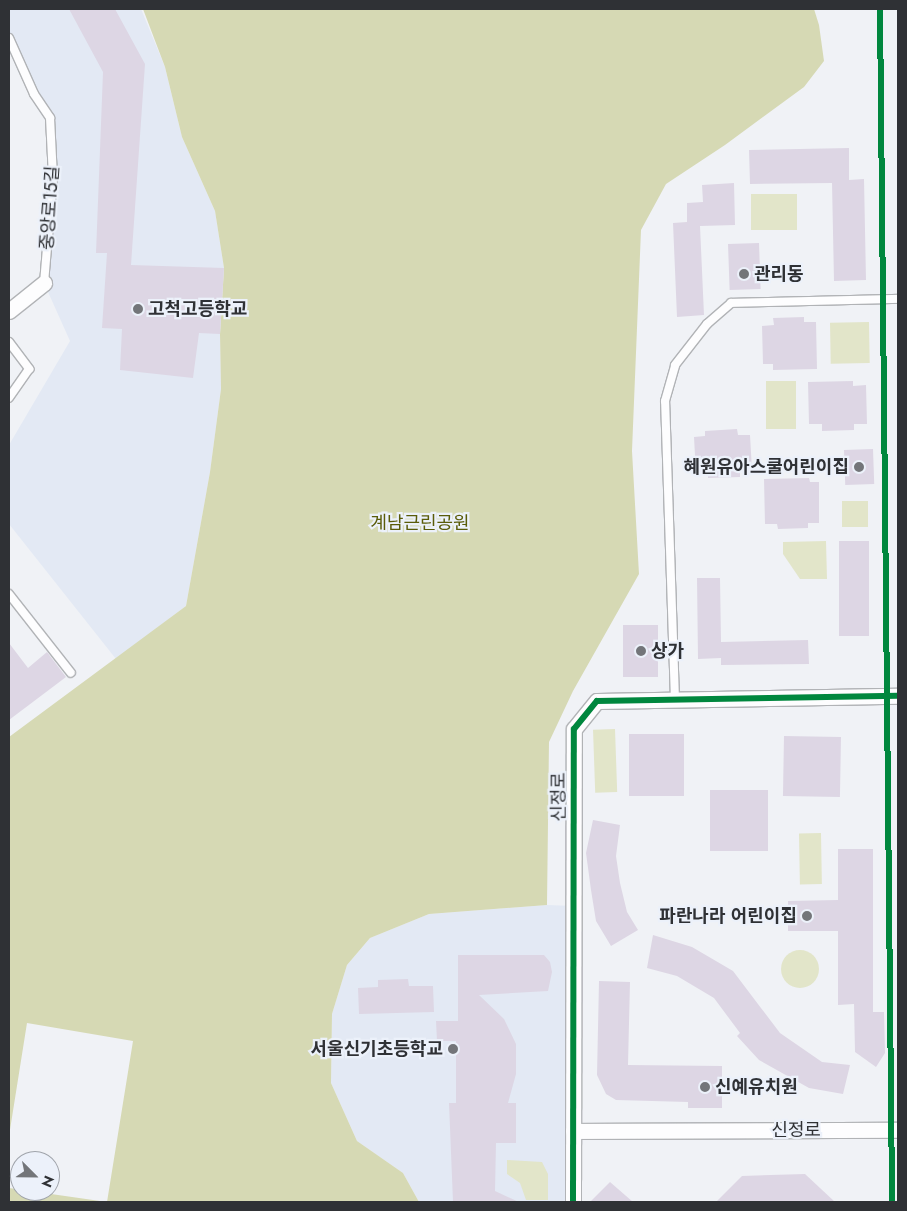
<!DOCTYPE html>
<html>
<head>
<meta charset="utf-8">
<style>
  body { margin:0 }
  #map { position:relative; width:907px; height:1211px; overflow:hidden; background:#f0f2f6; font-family:Jost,"Noto Sans KR",sans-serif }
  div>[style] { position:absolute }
  .built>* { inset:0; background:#e3e9f4 }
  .green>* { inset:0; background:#e2e5c9; transform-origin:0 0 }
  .round { border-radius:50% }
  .forest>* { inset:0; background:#d6d9b4 }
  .building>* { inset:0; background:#ddd6e4; transform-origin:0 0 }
  .roads { filter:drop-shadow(1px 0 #b1b3b6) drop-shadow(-1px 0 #b1b3b6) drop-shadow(0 1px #b1b3b6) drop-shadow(0 -1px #b1b3b6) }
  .service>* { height:8px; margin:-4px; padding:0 4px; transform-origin:4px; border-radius:4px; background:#fdfdfe }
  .minor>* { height:15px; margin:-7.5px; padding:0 7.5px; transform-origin:7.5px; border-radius:7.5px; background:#fdfdfe }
  .cycleway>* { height:6px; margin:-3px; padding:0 3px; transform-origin:3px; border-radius:3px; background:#00873e }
  .dots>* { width:14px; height:14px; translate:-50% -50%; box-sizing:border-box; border:2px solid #ecf1fa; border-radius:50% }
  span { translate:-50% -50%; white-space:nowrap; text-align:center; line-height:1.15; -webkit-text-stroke:4.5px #ecf1fa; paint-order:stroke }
  .street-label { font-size:18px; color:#2f3135 }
  .poi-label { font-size:18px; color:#2f3135; font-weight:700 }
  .left { translate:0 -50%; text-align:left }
  .right { translate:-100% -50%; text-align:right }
  .park-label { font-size:18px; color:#5a5c09 }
  .frame { position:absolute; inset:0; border:10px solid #2f3135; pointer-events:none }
  .north { position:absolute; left:10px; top:1151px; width:50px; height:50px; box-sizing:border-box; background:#ecf1fa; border:1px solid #a0a4ab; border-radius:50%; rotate:113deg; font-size:14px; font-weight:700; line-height:20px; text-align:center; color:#2f3135 }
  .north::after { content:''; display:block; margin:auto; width:18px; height:22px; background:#737579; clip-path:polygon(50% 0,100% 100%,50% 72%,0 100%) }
</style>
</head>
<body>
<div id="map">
  <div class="built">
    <div style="clip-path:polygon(9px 9px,141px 9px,165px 67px,182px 137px,215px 211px,224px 268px,220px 334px,221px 389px,210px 472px,186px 606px,116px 659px,9px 524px,9px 445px,70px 341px,44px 283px,50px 225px,50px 118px,9px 38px)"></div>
    <div style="clip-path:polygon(547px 905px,574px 906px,573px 1202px,419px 1202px,403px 1173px,357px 1141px,331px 1083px,332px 1014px,347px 965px,370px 938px,429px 914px)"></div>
  </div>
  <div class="green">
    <div style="left:797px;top:194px;width:36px;height:46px;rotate:90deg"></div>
    <div style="left:869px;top:322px;width:41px;height:39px;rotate:89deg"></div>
    <div style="left:766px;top:381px;width:30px;height:48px"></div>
    <div style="left:842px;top:501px;width:26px;height:26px"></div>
    <div style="clip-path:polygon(826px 541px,827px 579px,800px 579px,783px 554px,783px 542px)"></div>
    <div style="left:615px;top:729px;width:63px;height:22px;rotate:88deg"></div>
    <div style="left:821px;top:833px;width:51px;height:22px;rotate:89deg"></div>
    <div class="round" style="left:781px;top:950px;width:38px;height:38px"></div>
    <div style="clip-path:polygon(507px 1160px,542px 1162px,548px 1174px,548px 1200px,526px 1200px,520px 1183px,507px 1174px)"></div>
  </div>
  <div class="forest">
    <div style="clip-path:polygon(143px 9px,814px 9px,819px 25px,824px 61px,804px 87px,725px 145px,666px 184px,641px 230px,632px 451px,639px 574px,573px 691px,549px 742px,547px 905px,429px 914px,370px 938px,347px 965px,332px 1014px,331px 1083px,357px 1141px,403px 1173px,419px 1202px,9px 1202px,9px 1188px,107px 1202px,133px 1041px,27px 1023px,9px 1136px,9px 737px,186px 606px,210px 472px,221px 389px,220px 334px,224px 268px,215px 211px,182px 137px,165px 67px)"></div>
  </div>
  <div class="building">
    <div style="clip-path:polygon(69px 9px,115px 9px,145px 64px,131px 265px,224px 268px,220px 334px,199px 333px,193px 378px,120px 370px,122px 329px,102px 328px,107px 253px,96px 253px,103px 72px)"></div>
    <div style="clip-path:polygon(849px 148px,849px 180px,864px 179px,866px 280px,834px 281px,832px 183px,750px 184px,749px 150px)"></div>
    <div style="clip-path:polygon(734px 183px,735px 225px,700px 226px,704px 315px,677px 317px,673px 223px,687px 222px,687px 203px,703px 202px,702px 185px)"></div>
    <div style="left:759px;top:243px;width:46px;height:31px;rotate:88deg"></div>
    <div style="clip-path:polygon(804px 317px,804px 322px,816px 322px,817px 369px,773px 370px,773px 364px,763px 364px,762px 326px,774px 325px,773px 318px)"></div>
    <div style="clip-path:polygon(853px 381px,853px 386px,866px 385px,867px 424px,854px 424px,854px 430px,822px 431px,822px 424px,809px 424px,808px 382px)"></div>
    <div style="clip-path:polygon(737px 429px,738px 435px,750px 435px,752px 470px,740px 471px,740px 477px,708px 478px,708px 473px,696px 474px,694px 437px,705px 436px,705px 431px)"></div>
    <div style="left:873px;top:449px;width:35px;height:29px;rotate:88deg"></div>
    <div style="clip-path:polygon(809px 478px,810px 482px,819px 482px,819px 523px,808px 523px,808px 528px,778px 529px,777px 524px,765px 524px,764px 479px)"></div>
    <div style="left:839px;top:541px;width:30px;height:95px"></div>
    <div style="clip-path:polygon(697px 578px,720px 578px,721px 642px,808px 640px,809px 664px,721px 665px,721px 658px,698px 659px)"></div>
    <div style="left:623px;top:625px;width:35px;height:52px"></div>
    <div style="clip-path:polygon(9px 643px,28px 668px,47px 652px,66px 677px,9px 720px)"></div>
    <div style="left:684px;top:734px;width:62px;height:55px;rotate:90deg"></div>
    <div style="left:784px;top:736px;width:57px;height:60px;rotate:1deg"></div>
    <div style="left:768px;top:790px;width:61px;height:58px;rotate:90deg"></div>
    <div style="clip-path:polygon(593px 820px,620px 825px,616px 856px,620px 883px,627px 912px,638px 930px,611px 946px,596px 921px,591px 890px,586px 853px)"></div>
    <div style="clip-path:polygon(838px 849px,873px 849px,873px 1012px,884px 1012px,885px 1053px,876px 1067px,855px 1052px,854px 1004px,838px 1005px,838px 931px,788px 931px,788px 901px,838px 900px)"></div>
    <div style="clip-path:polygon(653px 935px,692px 947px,733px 971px,780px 1033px,822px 1062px,850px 1065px,843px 1094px,809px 1088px,759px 1060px,737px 1036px,740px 1033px,714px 998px,677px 976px,647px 968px)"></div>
    <div style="clip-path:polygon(458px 955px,544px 955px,550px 962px,552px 972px,548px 991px,479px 995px,504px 1019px,516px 1044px,516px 1074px,508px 1103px,516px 1103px,516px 1143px,496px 1143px,495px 1191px,519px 1202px,453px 1202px,449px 1103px,456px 1103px,456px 1041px,437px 1041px,436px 1021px,458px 1021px)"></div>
    <div style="clip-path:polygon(408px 979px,409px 986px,433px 986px,434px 1012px,359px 1014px,358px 988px,378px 987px,378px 980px)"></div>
    <div style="clip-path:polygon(599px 981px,630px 982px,628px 1065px,722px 1066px,722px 1108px,688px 1108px,688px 1102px,616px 1100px,606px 1094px,597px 1075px)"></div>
    <div style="clip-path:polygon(805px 1174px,835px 1202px,716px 1202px,742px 1176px)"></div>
    <div style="clip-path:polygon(610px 1182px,633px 1202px,590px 1202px)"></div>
  </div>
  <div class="roads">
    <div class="service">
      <div style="left:9px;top:38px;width:61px;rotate:65.9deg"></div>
      <div style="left:34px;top:94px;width:29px;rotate:56deg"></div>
      <div style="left:50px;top:118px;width:60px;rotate:87.1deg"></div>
      <div style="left:53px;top:178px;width:105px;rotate:94.9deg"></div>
      <div style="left:9px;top:342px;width:34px;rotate:53deg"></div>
      <div style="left:29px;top:369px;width:35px;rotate:125deg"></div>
      <div style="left:9px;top:594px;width:100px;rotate:51.9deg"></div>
      <div style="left:675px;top:700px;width:299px;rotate:-91.9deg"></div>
      <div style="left:665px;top:401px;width:37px;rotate:-74deg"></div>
      <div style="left:675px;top:365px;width:52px;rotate:-52deg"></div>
      <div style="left:707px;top:324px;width:32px;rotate:-41deg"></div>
      <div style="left:731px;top:303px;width:167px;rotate:-1.4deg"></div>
    </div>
    <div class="minor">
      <div style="left:9px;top:311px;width:45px;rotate:-38.7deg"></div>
      <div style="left:573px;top:1131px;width:325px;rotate:-0.2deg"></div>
      <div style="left:573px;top:1202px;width:473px;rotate:-89.9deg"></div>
      <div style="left:574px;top:729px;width:36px;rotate:-51deg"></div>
      <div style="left:597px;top:701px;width:301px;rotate:-1deg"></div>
    </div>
  </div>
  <div class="cycleway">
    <div style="left:880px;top:9px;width:1193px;rotate:89.42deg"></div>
    <div style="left:573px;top:1202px;width:473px;rotate:-89.9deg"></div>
    <div style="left:574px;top:729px;width:36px;rotate:-51deg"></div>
    <div style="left:597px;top:701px;width:301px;rotate:-1deg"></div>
  </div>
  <div class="dots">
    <div style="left:744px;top:274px;background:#737579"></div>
    <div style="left:138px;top:309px;background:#737579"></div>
    <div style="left:859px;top:467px;background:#737579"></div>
    <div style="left:641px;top:651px;background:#737579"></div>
    <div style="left:807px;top:916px;background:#737579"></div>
    <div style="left:453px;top:1049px;background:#737579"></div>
    <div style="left:705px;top:1087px;background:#737579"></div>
  </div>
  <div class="street-label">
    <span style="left:50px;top:208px;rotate:-86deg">중앙로15길</span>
    <span style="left:559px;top:797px;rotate:-90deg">신정로</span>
    <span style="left:796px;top:1130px">신정로</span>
  </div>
  <div class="poi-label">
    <span class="left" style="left:754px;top:274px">관리동</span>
    <span class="left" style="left:148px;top:309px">고척고등학교</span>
    <span class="right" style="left:849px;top:467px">혜원유아스쿨어린이집</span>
    <span class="left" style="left:651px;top:651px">상가</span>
    <span class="right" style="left:797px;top:916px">파란나라 어린이집</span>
    <span class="right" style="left:443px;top:1049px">서울신기초등학교</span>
    <span class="left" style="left:715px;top:1087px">신예유치원</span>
  </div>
  <div class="park-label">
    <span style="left:420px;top:523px">계남근린공원</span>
  </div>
  <div class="frame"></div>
  <div class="north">N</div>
</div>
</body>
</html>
